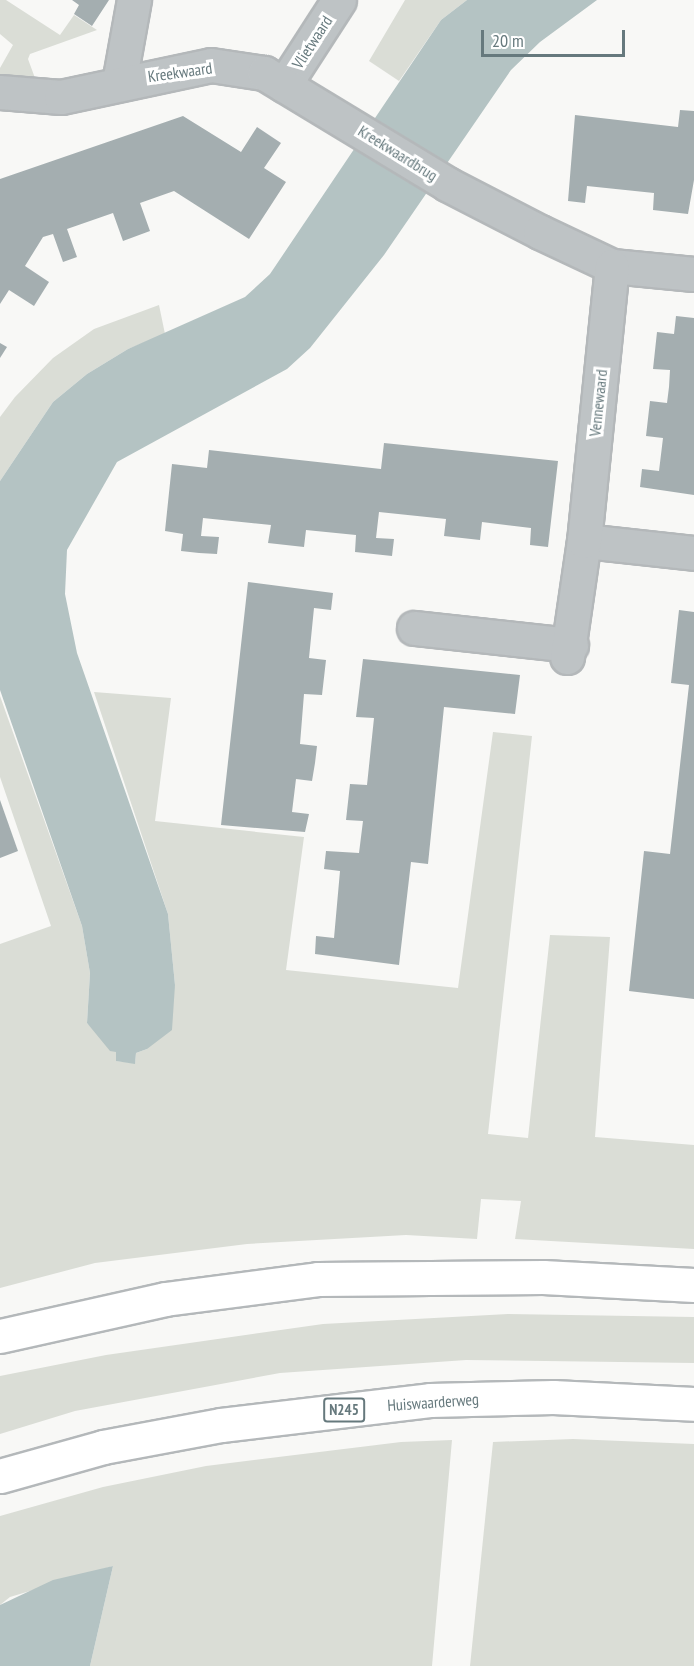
<!DOCTYPE html>
<html>
<head>
<meta charset="utf-8">
<style>
  body { margin:0 }
  #map { position:relative; width:694px; height:1666px; overflow:hidden; background:#f8f8f6; font-family:"PT Sans Narrow",sans-serif }
  div>[style] { position:absolute }
  .green>* { inset:0; background:#daddd6 }
  .water>* { inset:0; background:#b4c3c3 }
  .building>* { inset:0; background:#a4aeb0 }
  .roads { filter:drop-shadow(2px 0 #b4b8ba) drop-shadow(-2px 0 #b4b8ba) drop-shadow(0 2px #b4b8ba) drop-shadow(0 -2px #b4b8ba) }
  .street>* { height:33px; margin:-16.5px; padding:0 16.5px; transform-origin:16.5px; border-radius:16.5px; background:#bec3c5 }
  .highway>* { height:33px; margin:-16.5px; padding:0 16.5px; transform-origin:16.5px; border-radius:16.5px; background:#fff }
  span { translate:-50% -50%; white-space:nowrap; text-align:center; line-height:1.15; -webkit-text-stroke:6px #fff; paint-order:stroke }
  .shield-label span { padding:2px 4px; background:#fff; border:2px solid; border-radius:4px; -webkit-text-stroke-width:0 }
  .shield-label { font-size:15px; color:#66797d; font-weight:700 }
  .street-label { font-size:16px; color:#66797d }
  .scale { position:absolute; left:481px; top:30px; width:144px; height:27px; box-sizing:border-box; border:3px solid #66797d; border-top:0; padding-left:8px; font-size:18px; line-height:21px; white-space:nowrap; color:#66797d; -webkit-text-stroke:4px #fff; paint-order:stroke }
</style>
</head>
<body>
<div id="map">
  <div class="green">
    <div style="clip-path:polygon(0 0,6px 0,60px 35px,74px 15px,97px 30px,30px 54px,28px 59px,39px 89px,0 77px,0 68px,13px 45px,0 34px)"></div>
    <div style="clip-path:polygon(405px 0,467px 0,441px 20px,399px 81px,369px 61px)"></div>
    <div style="clip-path:polygon(159px 305px,165px 334px,128px 349px,87px 374px,53px 402px,0 481px,0 417px,15px 397px,53px 358px,94px 329px)"></div>
    <div style="clip-path:polygon(94px 692px,171px 698px,155px 821px,304px 837px,286px 970px,458px 988px,493px 732px,532px 736px,488px 1134px,528px 1138px,550px 935px,610px 937px,595px 1137px,694px 1145px,694px 1249px,515px 1239px,521px 1201px,481px 1199px,477px 1239px,406px 1235px,247px 1244px,95px 1263px,0 1288px,0 944px,51px 926px,0 777px,0 696px,82px 926px,90px 973px,87px 1023px,117px 1052px,116px 1061px,135px 1063px,136px 1053px,147px 1049px,175px 985px,168px 914px)"></div>
    <div style="clip-path:polygon(508px 1314px,694px 1317px,694px 1363px,466px 1360px,280px 1373px,75px 1411px,0 1434px,0 1376px,106px 1355px,323px 1324px)"></div>
    <div style="clip-path:polygon(573px 1439px,694px 1444px,694px 1666px,470px 1666px,493px 1442px)"></div>
    <div style="clip-path:polygon(452px 1440px,432px 1666px,90px 1666px,113px 1566px,10px 1597px,0 1605px,0 1516px,103px 1487px,206px 1466px,401px 1442px)"></div>
  </div>
  <div class="water">
    <div style="clip-path:polygon(467px 0,597px 0,540px 42px,511px 70px,384px 255px,310px 348px,287px 369px,117px 462px,67px 550px,65px 594px,77px 653px,168px 914px,175px 985px,172px 1030px,147px 1049px,136px 1053px,135px 1064px,116px 1061px,116px 1052px,110px 1051px,87px 1023px,90px 973px,82px 926px,0 690px,0 481px,53px 402px,87px 374px,128px 349px,245px 297px,270px 274px,441px 20px)"></div>
    <div style="clip-path:polygon(113px 1566px,90px 1666px,0 1666px,0 1605px,53px 1580px)"></div>
  </div>
  <div class="building">
    <div style="clip-path:polygon(72px 0,109px 0,92px 26px,74px 14px,79px 5px)"></div>
    <div style="clip-path:polygon(680px 110px,694px 111px,694px 180px,688px 214px,653px 210px,654px 193px,587px 186px,585px 203px,568px 201px,575px 115px,678px 127px)"></div>
    <div style="clip-path:polygon(183px 116px,241px 152px,257px 127px,281px 143px,264px 168px,286px 182px,249px 239px,174px 191px,140px 203px,150px 231px,123px 241px,113px 213px,67px 229px,77px 257px,63px 262px,53px 234px,43px 237px,25px 266px,49px 282px,34px 306px,9px 290px,0 304px,0 179px)"></div>
    <div style="clip-path:polygon(676px 316px,694px 318px,694px 495px,640px 487px,642px 469px,659px 471px,663px 438px,646px 436px,650px 401px,667px 403px,669px 387px,670px 370px,653px 369px,657px 332px,674px 334px)"></div>
    <div style="clip-path:polygon(0 343px,7px 347px,0 358px)"></div>
    <div style="clip-path:polygon(384px 443px,558px 461px,548px 547px,530px 545px,531px 528px,482px 522px,480px 540px,444px 536px,446px 519px,379px 512px,376px 538px,394px 539px,392px 556px,355px 552px,356px 535px,306px 530px,304px 547px,268px 543px,271px 525px,203px 518px,201px 536px,219px 537px,217px 554px,199px 553px,181px 551px,183px 534px,165px 531px,172px 464px,207px 468px,209px 450px,381px 469px)"></div>
    <div style="clip-path:polygon(248px 582px,333px 593px,331px 610px,314px 608px,309px 658px,326px 660px,322px 695px,304px 694px,300px 744px,317px 746px,315px 763px,312px 781px,296px 779px,292px 812px,309px 814px,305px 832px,221px 825px)"></div>
    <div style="clip-path:polygon(679px 610px,694px 612px,694px 999px,629px 991px,644px 851px,670px 854px,689px 685px,671px 683px)"></div>
    <div style="clip-path:polygon(363px 659px,520px 675px,515px 714px,444px 707px,428px 864px,411px 862px,399px 965px,315px 954px,316px 936px,334px 938px,340px 871px,324px 869px,326px 851px,359px 853px,363px 821px,346px 820px,350px 784px,367px 785px,374px 718px,356px 717px)"></div>
    <div style="clip-path:polygon(0 800px,18px 851px,0 858px)"></div>
  </div>
  <div class="roads">
    <div class="street">
      <div style="left:119px;top:83px;width:84px;rotate:-79.8deg"></div>
      <div style="left:284px;top:85px;width:101px;rotate:-57.1deg"></div>
      <div style="left:0;top:92px;width:61px;rotate:4.7deg"></div>
      <div style="left:61px;top:97px;width:153px;rotate:-12deg"></div>
      <div style="left:211px;top:65px;width:54px;rotate:8.6deg"></div>
      <div style="left:264px;top:73px;width:214px;rotate:31.2deg"></div>
      <div style="left:447px;top:184px;width:105px;rotate:27.3deg"></div>
      <div style="left:540px;top:232px;width:80px;rotate:25.3deg"></div>
      <div style="left:612px;top:266px;width:82px;rotate:5.6deg"></div>
      <div style="left:584px;top:541px;width:111px;rotate:6.2deg"></div>
      <div style="left:414px;top:628px;width:158px;rotate:6.2deg"></div>
      <div style="left:567px;top:657px;width:117px;rotate:-81.7deg"></div>
      <div style="left:584px;top:541px;width:276px;rotate:-84.2deg"></div>
    </div>
    <div class="highway">
      <div style="left:0;top:1336px;width:169px;rotate:-12.6deg"></div>
      <div style="left:165px;top:1299px;width:154px;rotate:-7.4deg"></div>
      <div style="left:318px;top:1279px;width:225px;rotate:-0.5deg"></div>
      <div style="left:543px;top:1277px;width:151px;rotate:3deg"></div>
      <div style="left:0;top:1476px;width:107px;rotate:-15.7deg"></div>
      <div style="left:103px;top:1447px;width:120px;rotate:-10.6deg"></div>
      <div style="left:221px;top:1425px;width:210px;rotate:-6.8deg"></div>
      <div style="left:430px;top:1400px;width:123px;rotate:-1.4deg"></div>
      <div style="left:553px;top:1397px;width:141px;rotate:2.8deg"></div>
    </div>
  </div>
  <div class="shield-label">
    <span style="left:344px;top:1410px">N245</span>
  </div>
  <div class="street-label">
    <span style="left:312px;top:42px;rotate:-57deg">Vlietwaard</span>
    <span style="left:180px;top:72px;rotate:-8deg">Kreekwaard</span>
    <span style="left:398px;top:153px;rotate:32deg">Kreekwaardbrug</span>
    <span style="left:598px;top:403px;rotate:-84deg">Vennewaard</span>
    <span style="left:433px;top:1402px;rotate:-4deg">Huiswaarderweg</span>
  </div>
  <div class="scale">20 m</div>
</div>
</body>
</html>
